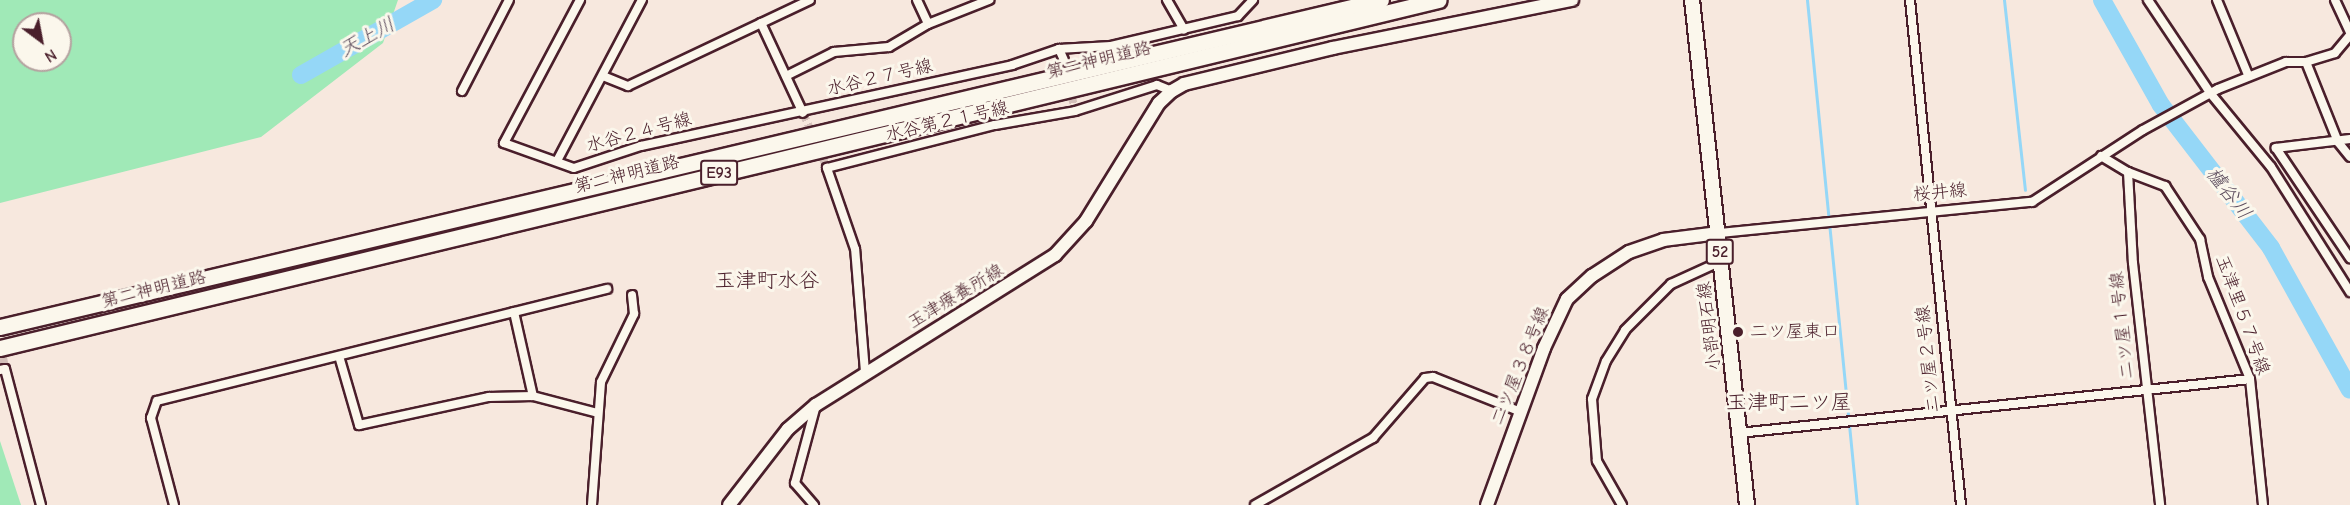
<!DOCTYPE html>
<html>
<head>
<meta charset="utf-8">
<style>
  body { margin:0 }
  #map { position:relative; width:2350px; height:505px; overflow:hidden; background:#f7e8de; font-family:"Comic Neue","Klee One",sans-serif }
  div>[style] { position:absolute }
  .green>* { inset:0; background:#a0e9b7 }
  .stream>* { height:3px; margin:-1.5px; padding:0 1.5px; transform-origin:1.5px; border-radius:1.5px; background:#95d7f7 }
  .river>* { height:18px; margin:-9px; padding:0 9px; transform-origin:9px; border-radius:9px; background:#95d7f7 }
  .street-tunnel>* { height:8px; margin-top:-4px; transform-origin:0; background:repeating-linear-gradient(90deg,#d4c0ba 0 8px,transparent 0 12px) }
  .roads { filter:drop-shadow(2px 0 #4a1f2b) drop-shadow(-2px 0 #4a1f2b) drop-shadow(0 2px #4a1f2b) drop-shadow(0 -2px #4a1f2b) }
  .street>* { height:8px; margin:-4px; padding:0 4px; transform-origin:4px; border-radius:4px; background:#fbf7ec }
  .secondary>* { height:12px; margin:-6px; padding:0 6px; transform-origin:6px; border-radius:6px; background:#fbf7ec }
  .primary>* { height:14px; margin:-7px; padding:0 7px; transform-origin:7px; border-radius:7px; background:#fbf7ec }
  .highway>* { height:15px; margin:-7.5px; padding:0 7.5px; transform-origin:7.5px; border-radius:7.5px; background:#fbf7ec }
  .dots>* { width:16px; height:16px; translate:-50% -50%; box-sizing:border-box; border:3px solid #fbf7ec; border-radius:50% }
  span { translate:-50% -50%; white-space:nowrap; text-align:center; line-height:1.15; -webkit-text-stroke:6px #fbf7ec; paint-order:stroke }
  .shield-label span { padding:2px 4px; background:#fbf7ec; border:2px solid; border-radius:4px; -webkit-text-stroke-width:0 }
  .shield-label { font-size:16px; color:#4a1f2b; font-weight:700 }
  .street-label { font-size:18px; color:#4a1f2b }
  .poi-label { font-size:18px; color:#4a1f2b }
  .left { translate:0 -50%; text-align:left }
  .water-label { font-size:20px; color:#5d4d5e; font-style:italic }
  .quarter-label { font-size:21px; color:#4a1f2b }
  .north { position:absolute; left:12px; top:12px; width:60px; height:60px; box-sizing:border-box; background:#fbf7ec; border:2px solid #b4a19f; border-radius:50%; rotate:148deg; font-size:16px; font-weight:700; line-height:24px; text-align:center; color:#4a1f2b }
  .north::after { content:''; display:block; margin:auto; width:21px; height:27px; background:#4a1f2b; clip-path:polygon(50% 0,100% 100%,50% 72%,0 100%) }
</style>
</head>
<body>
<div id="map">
  <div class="green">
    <div style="clip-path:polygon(evenodd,0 0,398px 0,383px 43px,261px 137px,0 203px,0 0,24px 24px,60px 24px,60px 60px,24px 60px,24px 24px)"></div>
    <div style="clip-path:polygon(0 441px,21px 505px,0 505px)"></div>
  </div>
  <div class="stream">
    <div style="left:1807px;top:0;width:507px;rotate:84.35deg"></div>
    <div style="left:2004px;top:0;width:191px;rotate:83.7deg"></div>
  </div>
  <div class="river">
    <div style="left:2102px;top:0;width:120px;rotate:60.7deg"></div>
    <div style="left:2161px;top:105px;width:180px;rotate:52.4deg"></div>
    <div style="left:2271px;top:248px;width:162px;rotate:60.9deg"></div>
    <div style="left:301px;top:75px;width:152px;rotate:-29.6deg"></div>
  </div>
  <div class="street-tunnel">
    <div style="left:1064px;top:60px;width:52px;rotate:77.8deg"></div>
    <div style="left:803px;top:113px;width:60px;rotate:66.4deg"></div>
    <div style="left:1px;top:344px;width:25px;rotate:81deg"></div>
  </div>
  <div class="roads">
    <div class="street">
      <div style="left:580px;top:0;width:162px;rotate:118deg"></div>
      <div style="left:504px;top:143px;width:74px;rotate:19.7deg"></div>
      <div style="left:574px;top:168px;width:71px;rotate:-18.2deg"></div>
      <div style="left:641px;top:146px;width:380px;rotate:-12.3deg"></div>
      <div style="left:1012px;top:65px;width:50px;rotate:-18.8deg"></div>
      <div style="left:1059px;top:49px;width:52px;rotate:-3.3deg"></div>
      <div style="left:1111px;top:46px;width:130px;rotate:-13.3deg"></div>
      <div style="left:1238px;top:16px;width:22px;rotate:-47deg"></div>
      <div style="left:917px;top:0;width:26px;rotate:65deg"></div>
      <div style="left:1167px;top:0;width:34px;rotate:60deg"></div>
      <div style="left:1910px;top:0;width:508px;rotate:84.23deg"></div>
      <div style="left:2148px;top:0;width:113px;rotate:56.2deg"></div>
      <div style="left:2211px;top:94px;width:94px;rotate:50.6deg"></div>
      <div style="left:2271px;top:167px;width:148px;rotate:57.7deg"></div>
      <div style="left:2217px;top:0;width:81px;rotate:67.5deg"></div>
      <div style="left:2335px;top:0;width:35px;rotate:65deg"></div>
      <div style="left:761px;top:23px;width:99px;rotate:65deg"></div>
      <div style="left:1059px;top:49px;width:12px;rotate:66deg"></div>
      <div style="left:2306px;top:62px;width:86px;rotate:68.2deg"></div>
      <div style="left:2338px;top:142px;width:19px;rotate:51deg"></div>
      <div style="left:603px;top:76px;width:27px;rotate:22deg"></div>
      <div style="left:628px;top:86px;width:201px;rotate:-25.3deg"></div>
      <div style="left:786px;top:76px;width:54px;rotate:-26.6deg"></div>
      <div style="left:834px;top:52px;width:55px;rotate:-5.2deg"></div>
      <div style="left:889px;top:47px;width:45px;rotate:-30.5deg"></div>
      <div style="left:928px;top:24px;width:66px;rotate:-21.5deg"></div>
      <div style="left:462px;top:91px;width:102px;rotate:-62.7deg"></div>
      <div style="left:2350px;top:139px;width:75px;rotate:173.1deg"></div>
      <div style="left:2276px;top:148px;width:133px;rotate:56.1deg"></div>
      <div style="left:2101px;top:156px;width:31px;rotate:31deg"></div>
      <div style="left:2128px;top:172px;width:91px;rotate:86.9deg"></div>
      <div style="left:2133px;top:263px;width:244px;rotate:83.6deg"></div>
      <div style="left:558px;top:159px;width:180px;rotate:-62.2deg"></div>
      <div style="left:2128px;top:172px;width:40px;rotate:21deg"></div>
      <div style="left:2165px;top:186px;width:64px;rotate:56.6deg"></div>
      <div style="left:2200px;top:239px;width:39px;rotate:78deg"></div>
      <div style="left:2208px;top:277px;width:110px;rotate:67.6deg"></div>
      <div style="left:2250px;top:379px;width:127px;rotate:84.1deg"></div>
      <div style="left:1719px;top:233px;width:315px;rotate:-5.7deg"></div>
      <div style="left:2032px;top:202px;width:132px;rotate:-33deg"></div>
      <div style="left:2143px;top:130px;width:85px;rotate:-28.7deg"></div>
      <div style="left:2218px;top:89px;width:73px;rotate:-21.7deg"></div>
      <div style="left:2286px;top:62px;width:20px"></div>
      <div style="left:2306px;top:62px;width:30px;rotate:-17deg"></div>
      <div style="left:2335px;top:53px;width:23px;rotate:-50deg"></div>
      <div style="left:514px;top:312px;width:86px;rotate:77.3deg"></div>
      <div style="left:339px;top:356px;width:72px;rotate:73.8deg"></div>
      <div style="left:359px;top:425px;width:133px;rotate:-12.2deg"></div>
      <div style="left:489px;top:397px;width:44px;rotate:-1.3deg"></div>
      <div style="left:533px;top:396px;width:67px;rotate:14.7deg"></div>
      <div style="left:0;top:370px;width:5px;rotate:-11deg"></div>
      <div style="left:5px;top:369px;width:141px;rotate:75.2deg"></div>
      <div style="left:865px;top:372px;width:123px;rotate:-94.6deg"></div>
      <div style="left:855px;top:249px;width:86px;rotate:-109.1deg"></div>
      <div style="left:827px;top:168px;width:173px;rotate:-14.4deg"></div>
      <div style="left:995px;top:125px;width:81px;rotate:-9.9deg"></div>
      <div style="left:1075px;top:111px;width:86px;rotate:-17.6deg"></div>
      <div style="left:1157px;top:85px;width:16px;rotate:22deg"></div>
      <div style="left:1739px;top:433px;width:514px;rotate:-6.03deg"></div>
      <div style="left:174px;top:505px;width:90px;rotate:-104.8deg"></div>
      <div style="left:151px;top:418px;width:18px;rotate:-71deg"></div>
      <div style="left:157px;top:401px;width:464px;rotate:-14deg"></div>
      <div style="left:592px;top:505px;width:123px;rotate:-85.8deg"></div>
      <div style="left:601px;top:382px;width:76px;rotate:-64.1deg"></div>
      <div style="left:634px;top:314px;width:19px;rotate:-96deg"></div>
      <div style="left:814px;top:505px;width:29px;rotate:-131deg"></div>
      <div style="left:795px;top:483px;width:81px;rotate:-74.9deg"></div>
      <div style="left:1255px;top:505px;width:136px;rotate:-29.6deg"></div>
      <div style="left:1373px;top:438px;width:79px;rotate:-49.1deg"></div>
      <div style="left:1425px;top:378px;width:8px;rotate:-7deg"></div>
      <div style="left:1433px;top:377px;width:95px;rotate:21.7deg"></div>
      <div style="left:1622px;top:505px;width:51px;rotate:-119.6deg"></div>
      <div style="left:1597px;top:461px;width:62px;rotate:-94.6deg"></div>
      <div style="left:1592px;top:399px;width:40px;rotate:-69.8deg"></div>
      <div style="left:1606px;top:361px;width:36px;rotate:-58deg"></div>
      <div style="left:1625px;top:330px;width:65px;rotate:-45deg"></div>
      <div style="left:1671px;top:284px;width:55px;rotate:-24.7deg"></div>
    </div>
    <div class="secondary">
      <div style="left:729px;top:505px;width:96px;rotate:-52.2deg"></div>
      <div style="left:788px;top:429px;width:37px;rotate:-41deg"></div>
      <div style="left:816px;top:405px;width:282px;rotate:-32.1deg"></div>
      <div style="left:1055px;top:255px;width:46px;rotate:-47.6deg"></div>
      <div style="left:1086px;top:221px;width:139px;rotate:-58.3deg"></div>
      <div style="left:1159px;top:103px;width:18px;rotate:-43deg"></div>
      <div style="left:1172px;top:91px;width:14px;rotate:-30deg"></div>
      <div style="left:1184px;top:84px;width:153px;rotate:-13.6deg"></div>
      <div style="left:1333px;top:48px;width:244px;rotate:-11.4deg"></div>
      <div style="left:1487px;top:505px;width:167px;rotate:-70deg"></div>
      <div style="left:1544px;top:348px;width:54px;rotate:-64.9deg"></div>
      <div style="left:1567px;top:299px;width:34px;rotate:-43deg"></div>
      <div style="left:1592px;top:276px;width:44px;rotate:-33deg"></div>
      <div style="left:1629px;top:252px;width:36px;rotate:-19deg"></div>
      <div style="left:1663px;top:240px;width:56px;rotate:-7.1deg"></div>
    </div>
    <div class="primary">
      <div style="left:1692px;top:0;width:508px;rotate:83.78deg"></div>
    </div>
    <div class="highway">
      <div style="left:0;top:327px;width:1419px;rotate:-13.32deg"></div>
      <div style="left:0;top:348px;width:1480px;rotate:-13.6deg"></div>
    </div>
  </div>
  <div class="dots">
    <div style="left:1738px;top:332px;background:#4a1f2b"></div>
  </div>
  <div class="shield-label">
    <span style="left:719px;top:173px">E93</span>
    <span style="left:1720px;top:252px">52</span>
  </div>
  <div class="street-label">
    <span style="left:1099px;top:61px;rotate:-14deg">第二神明道路</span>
    <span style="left:880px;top:78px;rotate:-13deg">水谷２７号線</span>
    <span style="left:947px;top:122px;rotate:-13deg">水谷第２１号線</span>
    <span style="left:639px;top:133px;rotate:-15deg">水谷２４号線</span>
    <span style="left:627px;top:175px;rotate:-14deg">第二神明道路</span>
    <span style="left:1940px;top:193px;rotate:-5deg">桜井線</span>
    <span style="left:154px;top:290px;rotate:-14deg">第二神明道路</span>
    <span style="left:956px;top:297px;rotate:-31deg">玉津療養所線</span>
    <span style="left:2242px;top:315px;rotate:70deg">玉津里５７号線</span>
    <span style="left:2123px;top:325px;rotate:-96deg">二ツ屋１号線</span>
    <span style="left:1710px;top:326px;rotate:-97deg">小部明石線</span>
    <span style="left:1929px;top:359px;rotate:-96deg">二ツ屋２号線</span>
    <span style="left:1521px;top:366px;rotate:-68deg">二ツ屋３８号線</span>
  </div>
  <div class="poi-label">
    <span class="left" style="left:1750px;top:332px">二ツ屋東口</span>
  </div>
  <div class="water-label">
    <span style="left:367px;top:37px;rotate:-29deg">天上川</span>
    <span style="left:2229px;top:193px;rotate:52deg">櫨谷川</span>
  </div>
  <div class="quarter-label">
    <span style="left:767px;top:280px">玉津町水谷</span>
    <span style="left:1789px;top:402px">玉津町二ツ屋</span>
  </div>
  <div class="north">N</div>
</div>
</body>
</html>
